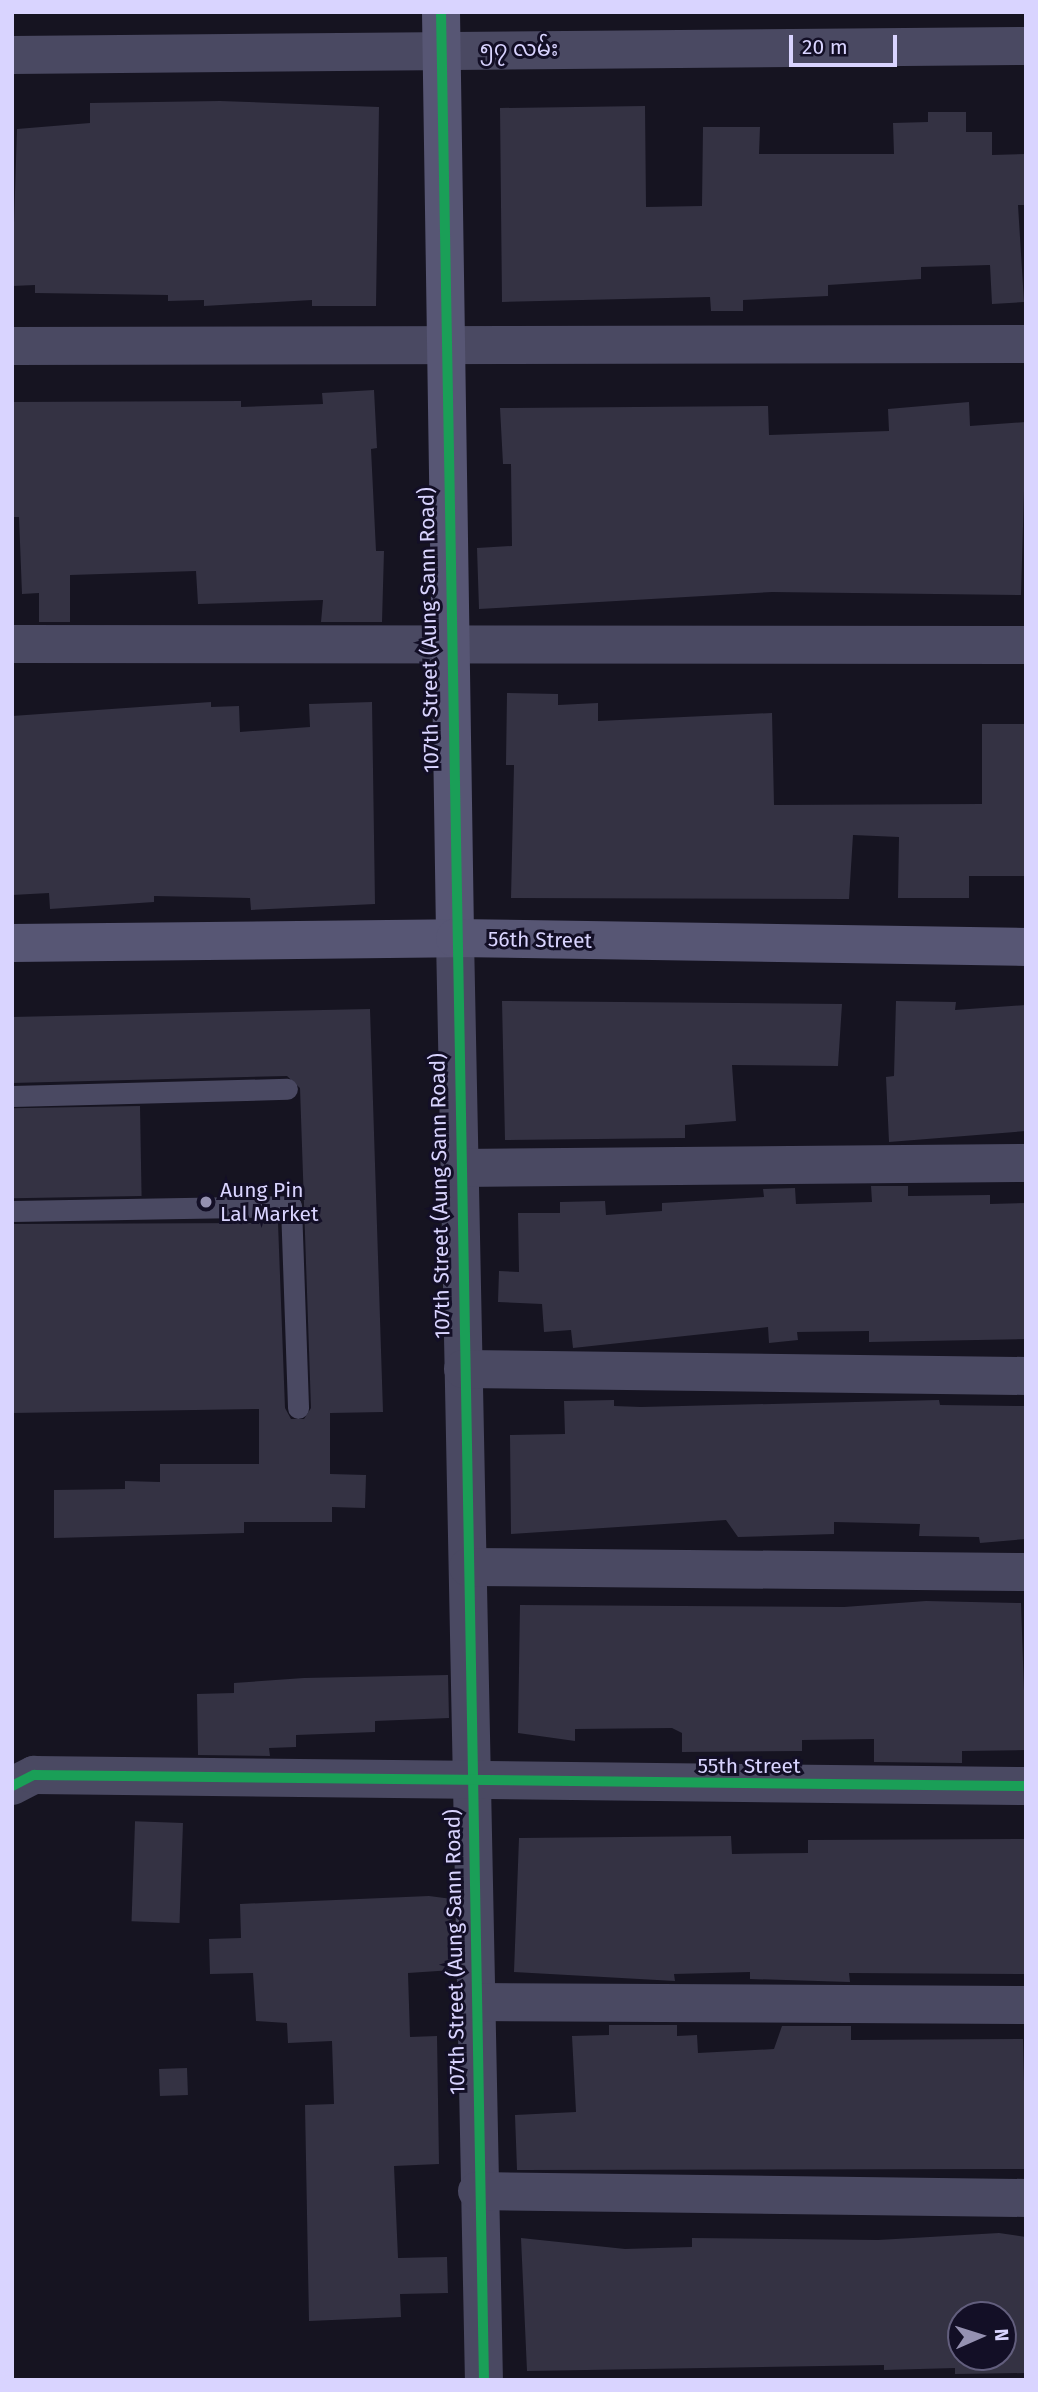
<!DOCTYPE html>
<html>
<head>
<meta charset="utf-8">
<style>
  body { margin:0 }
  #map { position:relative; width:1038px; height:2392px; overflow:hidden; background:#161421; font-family:"Fira Sans","Noto Sans Myanmar",sans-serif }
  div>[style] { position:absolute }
  .building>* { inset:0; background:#343243; transform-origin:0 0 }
  .lane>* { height:21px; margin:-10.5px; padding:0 10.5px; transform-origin:10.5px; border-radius:10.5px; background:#4a4962 }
  .street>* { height:38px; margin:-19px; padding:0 19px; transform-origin:19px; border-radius:19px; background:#4a4962 }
  .secondary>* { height:38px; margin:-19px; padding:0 19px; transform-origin:19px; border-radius:19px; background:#575674 }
  .cycleway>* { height:10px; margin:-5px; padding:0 5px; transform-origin:5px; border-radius:5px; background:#1a9f57 }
  .dots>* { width:19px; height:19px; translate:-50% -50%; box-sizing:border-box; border:4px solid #130f26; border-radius:50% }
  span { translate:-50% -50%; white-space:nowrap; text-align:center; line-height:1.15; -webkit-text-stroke:6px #130f26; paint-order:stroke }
  .street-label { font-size:21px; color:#d9d4ff }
  .poi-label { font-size:21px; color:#d9d4ff }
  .left { translate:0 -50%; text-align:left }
  .frame { position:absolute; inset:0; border:14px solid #d9d4ff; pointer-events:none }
  .north { position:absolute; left:947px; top:2301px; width:70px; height:70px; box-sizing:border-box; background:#130f26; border:2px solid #625e7d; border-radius:50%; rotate:87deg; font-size:19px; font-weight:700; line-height:28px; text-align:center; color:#d9d4ff }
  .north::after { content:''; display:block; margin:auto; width:24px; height:32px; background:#9591b1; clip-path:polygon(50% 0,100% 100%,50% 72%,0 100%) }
  .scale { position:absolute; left:789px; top:35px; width:108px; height:32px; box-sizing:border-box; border:4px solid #d9d4ff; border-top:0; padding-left:9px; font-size:21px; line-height:24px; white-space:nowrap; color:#d9d4ff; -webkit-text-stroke:5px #130f26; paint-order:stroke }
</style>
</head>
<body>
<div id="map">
  <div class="building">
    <div style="clip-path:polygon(220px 101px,379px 107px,376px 306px,312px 306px,312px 300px,204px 306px,204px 300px,168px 301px,168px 295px,35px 293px,35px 285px,12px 286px,17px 129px,90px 123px,90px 103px)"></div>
    <div style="clip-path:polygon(645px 106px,646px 207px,702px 206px,703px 127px,760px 127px,759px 154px,894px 154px,893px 123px,928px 122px,928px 112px,966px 112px,966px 132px,992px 132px,992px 155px,1026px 154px,1026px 205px,1018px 205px,1024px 302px,992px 304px,990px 265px,921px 267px,921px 279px,828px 285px,828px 296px,743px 300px,743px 311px,711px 311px,710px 297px,502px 302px,500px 108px)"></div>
    <div style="clip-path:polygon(374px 390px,377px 448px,371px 449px,376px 551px,384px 551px,382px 622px,321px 622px,323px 600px,198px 604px,196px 571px,70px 575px,70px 622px,39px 622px,39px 593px,22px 594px,19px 517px,12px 517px,12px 402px,241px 401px,241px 407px,323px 404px,322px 393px)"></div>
    <div style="clip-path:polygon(969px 402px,970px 426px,1026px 422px,1021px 595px,772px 592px,479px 609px,477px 548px,512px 546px,511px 464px,503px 464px,500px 408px,768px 406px,769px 435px,889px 431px,888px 409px)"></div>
    <div style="clip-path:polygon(507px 693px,558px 694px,558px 705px,598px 703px,598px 721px,772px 713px,774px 805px,982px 804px,982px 724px,1026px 724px,1026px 876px,969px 876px,969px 898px,898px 898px,899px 837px,853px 835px,849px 899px,511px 898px,514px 765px,506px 765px)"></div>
    <div style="clip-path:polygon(211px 702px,211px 707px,239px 706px,240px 732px,310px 727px,309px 704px,372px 702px,375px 904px,251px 910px,250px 898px,154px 896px,154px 902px,50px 909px,49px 893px,12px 895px,12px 716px)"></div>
    <div style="clip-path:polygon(502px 1001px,842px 1004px,838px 1066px,732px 1065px,736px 1121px,685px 1125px,685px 1138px,505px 1140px)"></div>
    <div style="clip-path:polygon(896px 1001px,956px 1002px,955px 1010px,1026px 1005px,1026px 1131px,889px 1142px,886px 1077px,894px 1076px)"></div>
    <div style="clip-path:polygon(370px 1009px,383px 1412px,330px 1413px,330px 1474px,366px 1475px,365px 1508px,332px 1507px,332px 1522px,244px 1522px,244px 1533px,54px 1538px,54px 1490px,125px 1489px,125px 1481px,160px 1482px,160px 1464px,259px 1464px,259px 1409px,12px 1413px,12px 1224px,278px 1223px,285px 1408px,291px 1419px,304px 1419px,311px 1408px,300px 1088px,287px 1076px,12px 1083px,12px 1017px)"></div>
    <div style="left:140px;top:1106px;width:90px;height:128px;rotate:89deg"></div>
    <div style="clip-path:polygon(871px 1186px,908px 1186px,908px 1196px,990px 1195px,990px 1204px,1026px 1203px,1026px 1339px,869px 1342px,869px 1331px,797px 1332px,798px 1340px,769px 1343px,768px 1327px,573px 1348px,571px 1330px,544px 1332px,542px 1304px,498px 1302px,499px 1271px,519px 1272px,518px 1213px,560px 1213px,560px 1202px,605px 1201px,606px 1215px,662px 1211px,662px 1203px,764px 1197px,763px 1189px,795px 1188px,796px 1204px,872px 1202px)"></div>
    <div style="clip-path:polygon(614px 1400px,614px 1406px,641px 1407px,939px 1400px,940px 1405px,1026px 1406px,1026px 1539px,980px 1543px,979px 1537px,919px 1536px,920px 1524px,834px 1522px,834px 1534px,738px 1537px,726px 1520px,511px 1534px,510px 1435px,565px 1434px,564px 1401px)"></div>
    <div style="clip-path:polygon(926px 1601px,1021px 1603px,1026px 1750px,962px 1751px,962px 1763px,874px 1762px,874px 1739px,802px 1740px,802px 1751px,682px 1752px,682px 1733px,672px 1728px,575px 1729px,575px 1741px,518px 1733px,520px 1605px,844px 1607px)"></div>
    <div style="clip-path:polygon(448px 1675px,449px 1718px,375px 1721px,375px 1732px,296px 1735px,296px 1747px,269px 1748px,270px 1756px,198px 1755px,197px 1694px,234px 1693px,234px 1683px,304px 1678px)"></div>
    <div style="left:183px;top:1823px;width:100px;height:48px;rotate:92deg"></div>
    <div style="clip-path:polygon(731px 1836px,732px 1854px,808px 1853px,808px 1840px,1026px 1839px,1026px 1974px,849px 1973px,850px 1982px,750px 1979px,750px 1972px,674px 1974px,675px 1981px,514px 1972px,519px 1838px)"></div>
    <div style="clip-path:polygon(429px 1896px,452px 1899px,453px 1970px,408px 1973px,410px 2037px,437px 2036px,439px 2164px,394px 2166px,398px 2258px,447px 2257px,448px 2293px,400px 2294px,401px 2317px,309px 2321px,305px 2105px,334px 2104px,332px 2041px,288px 2043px,287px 2023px,256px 2021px,253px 1973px,210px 1974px,209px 1939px,241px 1938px,240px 1904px)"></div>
    <div style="clip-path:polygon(609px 2025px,677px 2025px,677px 2036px,697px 2035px,698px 2053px,774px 2049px,782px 2026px,851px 2026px,851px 2040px,1023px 2039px,1026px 2169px,517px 2170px,515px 2115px,576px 2112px,572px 2036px,609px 2035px)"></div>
    <div style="left:187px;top:2068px;width:27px;height:28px;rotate:88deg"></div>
    <div style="clip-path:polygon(evenodd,999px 2233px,1026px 2237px,1026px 2373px,955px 2374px,955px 2368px,884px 2370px,884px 2365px,527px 2371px,521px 2238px,625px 2249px,692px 2247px,692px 2238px,878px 2240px,999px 2233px,961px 2315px,1003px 2315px,1003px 2357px,961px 2357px,961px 2315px)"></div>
  </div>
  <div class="lane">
    <div style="left:12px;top:1096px;width:275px;rotate:-1.5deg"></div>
    <div style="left:12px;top:1211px;width:279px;rotate:-1deg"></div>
    <div style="left:291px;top:1206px;width:202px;rotate:88deg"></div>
  </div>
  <div class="street">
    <div style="left:12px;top:55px;width:1014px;rotate:-0.51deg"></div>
    <div style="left:12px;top:346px;width:1014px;rotate:-0.11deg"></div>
    <div style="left:12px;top:644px;width:1014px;rotate:0.06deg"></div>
    <div style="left:455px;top:938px;width:1442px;rotate:88.85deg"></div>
    <div style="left:460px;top:1168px;width:566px;rotate:-0.51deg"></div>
    <div style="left:463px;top:1369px;width:563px;rotate:0.71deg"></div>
    <div style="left:468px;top:1567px;width:558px;rotate:0.51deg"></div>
    <div style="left:12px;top:1786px;width:25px;rotate:-27deg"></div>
    <div style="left:34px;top:1775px;width:992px;rotate:0.64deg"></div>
    <div style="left:477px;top:2002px;width:549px;rotate:0.31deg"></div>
    <div style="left:477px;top:2191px;width:549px;rotate:0.73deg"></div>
  </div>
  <div class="secondary">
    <div style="left:441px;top:12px;width:926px;rotate:89.13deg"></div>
    <div style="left:12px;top:943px;width:443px;rotate:-0.6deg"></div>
    <div style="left:455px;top:938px;width:571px;rotate:0.9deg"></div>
  </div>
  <div class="cycleway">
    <div style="left:441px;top:12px;width:2368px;rotate:88.96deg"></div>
    <div style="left:12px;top:1786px;width:25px;rotate:-27deg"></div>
    <div style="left:34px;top:1775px;width:992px;rotate:0.64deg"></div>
  </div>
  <div class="dots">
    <div style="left:206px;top:1202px;background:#9591b1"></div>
  </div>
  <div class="street-label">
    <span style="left:519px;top:49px">၅၇ လမ်း</span>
    <span style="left:429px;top:630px;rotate:-91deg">107th Street (Aung Sann Road)</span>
    <span style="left:540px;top:940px;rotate:1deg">56th Street</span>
    <span style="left:440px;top:1196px;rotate:-91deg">107th Street (Aung Sann Road)</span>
    <span style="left:749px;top:1766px">55th Street</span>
    <span style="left:455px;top:1952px;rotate:-91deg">107th Street (Aung Sann Road)</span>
  </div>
  <div class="poi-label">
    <span class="left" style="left:220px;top:1202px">Aung Pin<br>Lal Market</span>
  </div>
  <div class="frame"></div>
  <div class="north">N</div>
  <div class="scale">20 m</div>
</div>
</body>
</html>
